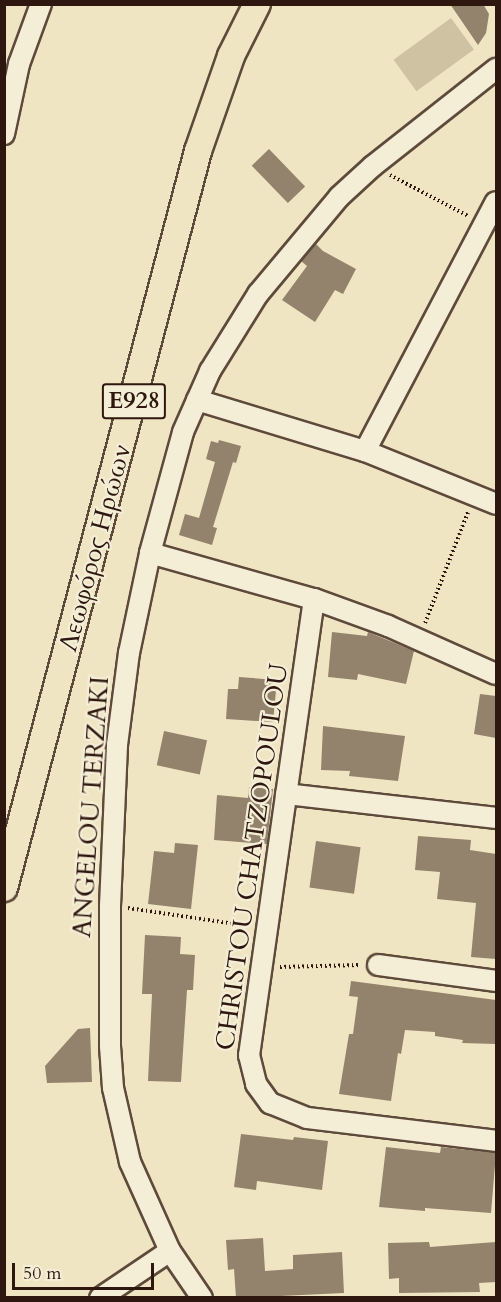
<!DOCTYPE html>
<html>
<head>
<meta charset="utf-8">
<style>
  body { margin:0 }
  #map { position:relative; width:501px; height:1302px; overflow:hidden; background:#f0e5c2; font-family:Cardo,serif }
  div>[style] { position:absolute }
  .green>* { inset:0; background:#cfc2a3; transform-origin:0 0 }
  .building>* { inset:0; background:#93826c; transform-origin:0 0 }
  .path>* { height:4px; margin-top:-2px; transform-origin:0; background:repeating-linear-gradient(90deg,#2e170e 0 1.5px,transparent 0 4.5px) }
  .roads { filter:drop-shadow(2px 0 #5e4a3b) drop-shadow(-2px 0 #5e4a3b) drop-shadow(0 2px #5e4a3b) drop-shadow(0 -2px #5e4a3b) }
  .minor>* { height:20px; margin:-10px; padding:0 10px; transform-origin:10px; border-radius:10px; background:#f5eed7 }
  .major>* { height:26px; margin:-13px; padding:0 13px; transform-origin:13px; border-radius:13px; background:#f0e5c2 }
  span { translate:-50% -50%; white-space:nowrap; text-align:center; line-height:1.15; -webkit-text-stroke:4.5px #f5eed7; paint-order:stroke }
  .shield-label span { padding:2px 4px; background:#f5eed7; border:2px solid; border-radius:4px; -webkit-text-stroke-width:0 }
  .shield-label { font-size:24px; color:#2e170e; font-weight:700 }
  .street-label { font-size:26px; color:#2e170e }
  .frame { position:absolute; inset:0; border:6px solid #2e170e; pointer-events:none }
  .scale { position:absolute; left:12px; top:1263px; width:142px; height:27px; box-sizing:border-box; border:3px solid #2e170e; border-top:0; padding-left:8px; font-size:18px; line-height:21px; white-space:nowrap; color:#2e170e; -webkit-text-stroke:4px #f5eed7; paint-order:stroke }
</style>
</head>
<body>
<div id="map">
  <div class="green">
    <div style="left:451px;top:18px;width:39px;height:71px;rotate:54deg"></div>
  </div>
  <div class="building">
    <div style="clip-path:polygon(450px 4px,483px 4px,489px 14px,486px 33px,478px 45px)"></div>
    <div style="left:269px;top:149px;width:52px;height:24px;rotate:46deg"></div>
    <div style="clip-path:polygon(316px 244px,323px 251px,356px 269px,343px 294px,335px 290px,315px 322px,282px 300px,307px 266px,301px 261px)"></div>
    <div style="clip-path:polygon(219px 440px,241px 446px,236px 463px,233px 462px,213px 527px,217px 528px,212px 545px,179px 535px,185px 514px,199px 518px,215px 462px,206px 459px,211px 441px,218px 443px)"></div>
    <div style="clip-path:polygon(332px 632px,367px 636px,368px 632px,414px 651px,406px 684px,358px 674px,357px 680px,328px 677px)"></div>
    <div style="clip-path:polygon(239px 677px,277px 680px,273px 722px,226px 719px,228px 689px,238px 689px)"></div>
    <div style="clip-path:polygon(480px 694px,496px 696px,496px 738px,474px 734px)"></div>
    <div style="clip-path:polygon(323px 726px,405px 736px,398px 781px,349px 776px,350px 771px,321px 770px)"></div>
    <div style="left:164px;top:731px;width:44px;height:35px;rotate:12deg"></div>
    <div style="clip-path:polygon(249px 787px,273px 789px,267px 844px,214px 840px,217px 795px,248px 798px)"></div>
    <div style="clip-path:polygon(418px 836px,471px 840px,470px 850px,496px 854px,496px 959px,471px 957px,476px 903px,437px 899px,440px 872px,415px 870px)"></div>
    <div style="left:316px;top:841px;width:45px;height:47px;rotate:8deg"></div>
    <div style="clip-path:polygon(175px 843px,198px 845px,191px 909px,148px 904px,154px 851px,174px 853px)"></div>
    <div style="clip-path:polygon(145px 935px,181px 937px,180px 954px,195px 955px,193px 990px,187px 990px,181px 1082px,148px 1081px,152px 994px,142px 994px)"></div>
    <div style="clip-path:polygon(351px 981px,496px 1000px,496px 1044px,462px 1043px,463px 1040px,435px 1036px,435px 1032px,405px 1030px,401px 1054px,398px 1053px,391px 1101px,339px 1094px,349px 1034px,353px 1034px,358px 997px,349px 996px)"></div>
    <div style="clip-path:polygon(90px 1028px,92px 1082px,47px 1083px,45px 1066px,78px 1029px)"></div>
    <div style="clip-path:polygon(241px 1134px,293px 1140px,294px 1137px,328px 1141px,322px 1190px,257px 1181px,256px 1190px,234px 1187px)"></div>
    <div style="clip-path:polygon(386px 1147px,440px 1153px,441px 1147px,496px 1153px,491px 1213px,425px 1208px,425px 1211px,379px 1207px)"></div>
    <div style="clip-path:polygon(263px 1238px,265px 1271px,293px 1269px,293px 1255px,342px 1252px,344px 1293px,236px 1298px,234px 1269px,228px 1270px,226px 1240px)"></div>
    <div style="clip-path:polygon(429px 1242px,430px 1247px,496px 1242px,496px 1282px,479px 1283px,480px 1292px,399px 1293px,399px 1278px,389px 1279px,388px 1243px)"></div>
  </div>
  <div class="path">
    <div style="left:390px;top:175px;width:88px;rotate:27.7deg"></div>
    <div style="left:425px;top:623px;width:119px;rotate:-68.8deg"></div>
    <div style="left:128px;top:908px;width:121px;rotate:8.5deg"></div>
    <div style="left:280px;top:967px;width:79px;rotate:-1.5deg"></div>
  </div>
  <div class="roads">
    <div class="minor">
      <div style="left:4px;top:134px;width:72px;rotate:-77.9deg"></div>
      <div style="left:19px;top:64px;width:64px;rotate:-69.9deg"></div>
      <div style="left:197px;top:400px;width:176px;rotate:16.9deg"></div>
      <div style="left:365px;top:451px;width:141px;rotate:22deg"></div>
      <div style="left:365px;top:451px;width:281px;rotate:-62.3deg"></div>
      <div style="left:150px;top:553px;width:170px;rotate:15.7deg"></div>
      <div style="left:314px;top:599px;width:79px;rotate:20deg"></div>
      <div style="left:388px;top:626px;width:118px;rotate:24deg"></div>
      <div style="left:314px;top:599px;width:461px;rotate:98.1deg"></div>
      <div style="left:249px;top:1055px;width:30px;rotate:76deg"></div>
      <div style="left:256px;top:1084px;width:24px;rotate:54deg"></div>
      <div style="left:270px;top:1103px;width:40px;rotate:22deg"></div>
      <div style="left:307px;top:1118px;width:190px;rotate:6.9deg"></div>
      <div style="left:286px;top:794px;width:211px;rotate:6.5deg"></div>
      <div style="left:378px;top:965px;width:119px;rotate:7.7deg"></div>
      <div style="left:100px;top:1298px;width:84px;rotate:-33.9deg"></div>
      <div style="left:202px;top:1298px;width:57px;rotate:-124.2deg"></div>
      <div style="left:170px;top:1251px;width:98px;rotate:-114.2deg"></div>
      <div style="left:130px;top:1162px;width:76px;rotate:-102.9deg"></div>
      <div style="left:113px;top:1088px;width:42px;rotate:-94.1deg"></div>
      <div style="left:110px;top:1046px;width:140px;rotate:-90deg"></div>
      <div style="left:110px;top:906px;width:161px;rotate:-87.5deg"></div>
      <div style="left:117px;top:745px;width:93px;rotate:-82.6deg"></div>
      <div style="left:129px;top:653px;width:102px;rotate:-78.1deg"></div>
      <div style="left:150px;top:553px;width:125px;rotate:-74.7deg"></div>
      <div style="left:183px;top:432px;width:67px;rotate:-66.1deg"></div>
      <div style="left:210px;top:371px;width:91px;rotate:-58.1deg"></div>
      <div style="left:258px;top:294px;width:126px;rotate:-50.1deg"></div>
      <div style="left:339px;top:197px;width:46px;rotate:-42.4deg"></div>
      <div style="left:373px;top:166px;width:157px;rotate:-38.3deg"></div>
    </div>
    <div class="major">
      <div style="left:4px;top:888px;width:762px;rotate:-75.25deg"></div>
      <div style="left:198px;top:151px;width:101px;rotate:-70.8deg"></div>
      <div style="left:231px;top:56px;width:58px;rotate:-63.4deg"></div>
    </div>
  </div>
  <div class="shield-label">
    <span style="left:134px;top:401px">E928</span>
  </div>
  <div class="street-label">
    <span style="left:95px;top:548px;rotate:-75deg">Λεωφόρος Ηρώων</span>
    <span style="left:91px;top:807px;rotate:-86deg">ANGELOU TERZAKI</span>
    <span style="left:252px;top:857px;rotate:-82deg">CHRISTOU CHATZOPOULOU</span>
  </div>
  <div class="frame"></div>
  <div class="scale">50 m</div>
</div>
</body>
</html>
